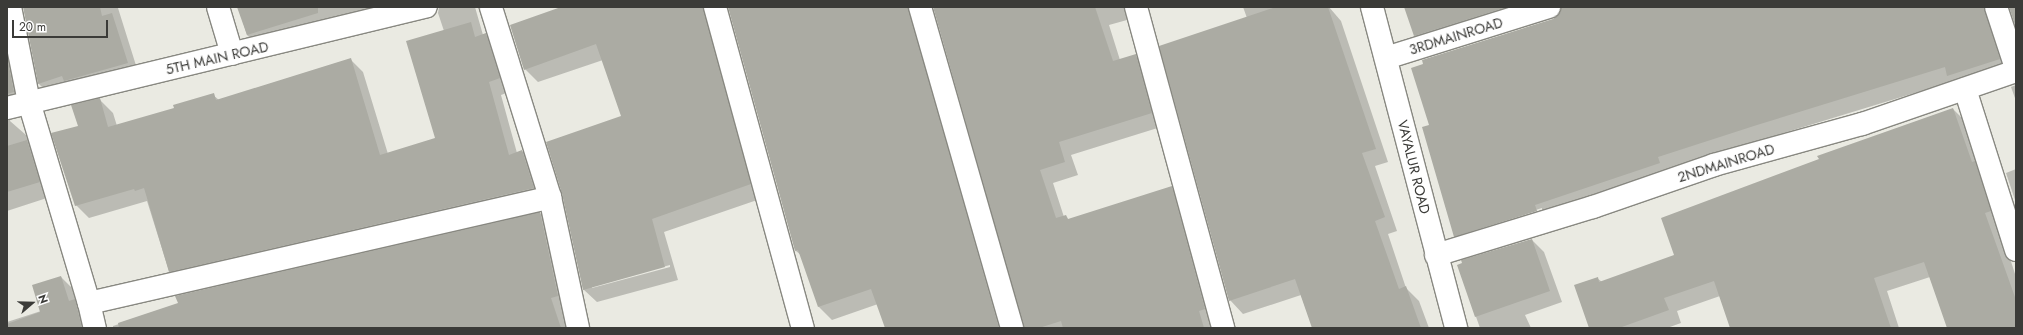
<!DOCTYPE html>
<html>
<head>
<meta charset="utf-8">
<style>
  body { margin:0 }
  #map { position:relative; width:2023px; height:335px; overflow:hidden; background:#eaeae2; font-family:Jost,sans-serif }
  div>[style] { position:absolute }
  .shadow>* { inset:0; background:#0003 }
  .building>* { inset:0; background:#ababa3 }
  .roads { filter:drop-shadow(1px 0 #888881) drop-shadow(-1px 0 #888881) drop-shadow(0 1px #888881) drop-shadow(0 -1px #888881) }
  .minor>* { height:22px; margin:-11px; padding:0 11px; transform-origin:11px; border-radius:11px; background:#fff }
  .major>* { height:22px; margin:-11px; padding:0 11px; transform-origin:11px; border-radius:11px; background:#fff }
  span { translate:-50% -50%; white-space:nowrap; text-align:center; line-height:1.15; -webkit-text-stroke:4px #fff; paint-order:stroke }
  .street-label { font-size:14px; color:#3b3b38 }
  .frame { position:absolute; inset:0; border:8px solid #3b3b38; pointer-events:none }
  .north { position:absolute; left:12px; top:283px; width:40px; height:40px; -webkit-text-stroke:3px #fff; paint-order:stroke; rotate:70deg; font-size:11px; font-weight:700; line-height:16px; text-align:center; color:#3b3b38 }
  .north::after { content:''; display:block; margin:auto; width:14px; height:18px; background:#3b3b38; clip-path:polygon(50% 0,100% 100%,50% 72%,0 100%) }
  .scale { position:absolute; left:12px; top:20px; width:96px; height:18px; box-sizing:border-box; border:2px solid #3b3b38; border-top:0; padding-left:5px; font-size:12px; line-height:14px; white-space:nowrap; color:#3b3b38; -webkit-text-stroke:3px #fff; paint-order:stroke }
</style>
</head>
<body>
<div id="map">
  <div class="shadow">
    <div style="clip-path:polygon(7px 7px,28px 106px,12px 113px,10px 121px,26px 135px,29px 143px,41px 155px,53px 196px,7px 211px)"></div>
    <div style="clip-path:polygon(24px 7px,122px 7px,118px 8px,139px 75px,51px 96px,39px 84px)"></div>
    <div style="clip-path:polygon(238px 7px,397px 7px,260px 48px,247px 35px)"></div>
    <div style="clip-path:polygon(439px 7px,475px 7px,483px 35px,486px 35px,499px 47px,512px 91px,501px 95px,517px 153px,522px 151px,535px 164px,546px 201px,182px 284px,169px 271px,147px 201px,89px 218px,76px 205px,79px 126px,100px 100px,113px 113px,117px 126px,175px 109px,213px 95px,219px 100px,350px 59px,363px 72px,388px 154px,436px 139px,444px 31px,438px 13px)"></div>
    <div style="clip-path:polygon(evenodd,564px 7px,1124px 7px,1127px 20px,1109px 25px,1120px 60px,1135px 55px,1148px 68px,1164px 126px,1071px 155px,1078px 175px,1053px 183px,1064px 217px,1070px 220px,1171px 187px,1184px 200px,1212px 328px,1024px 328px,934px 8px,929px 8px,1008px 328px,886px 328px,878px 304px,832px 320px,819px 307px,802px 256px,796px 251px,729px 8px,719px 11px,763px 198px,664px 232px,678px 280px,597px 302px,583px 289px,623px 116px,603px 60px,538px 82px,525px 69px,564px 7px,670px 265px,670px 267px,592px 288px,592px 286px,670px 265px)"></div>
    <div style="clip-path:polygon(1243px 7px,1329px 7px,1341px 21px,1388px 162px,1375px 166px,1397px 231px,1388px 234px,1406px 288px,1419px 301px,1429px 328px,1313px 328px,1301px 295px,1243px 314px,1230px 300px,1247px 18px)"></div>
    <div style="clip-path:polygon(1405px 7px,1561px 7px,1562px 10px,1430px 51px,1415px 36px)"></div>
    <div style="clip-path:polygon(evenodd,1605px 7px,2016px 7px,2016px 25px,2010px 8px,2000px 11px,2012px 72px,1954px 81px,1771px 137px,1671px 170px,1468px 249px,1455px 236px,1430px 126px,1605px 7px,1542px 208px,1542px 210px,1462px 235px,1462px 233px,1542px 208px)"></div>
    <div style="clip-path:polygon(2016px 85px,2016px 101px,2011px 87px)"></div>
    <div style="clip-path:polygon(1953px 109px,1966px 122px,2016px 277px,2016px 328px,1948px 328px,1930px 277px,1887px 291px,1899px 328px,1733px 328px,1720px 296px,1677px 311px,1681px 323px,1667px 328px,1590px 328px,1597px 278px,1602px 282px,1675px 256px)"></div>
    <div style="clip-path:polygon(2016px 169px,2016px 203px,2006px 173px)"></div>
    <div style="clip-path:polygon(540px 213px,553px 226px,569px 328px,113px 328px,113px 326px,179px 304px)"></div>
    <div style="clip-path:polygon(1532px 240px,1544px 252px,1562px 302px,1525px 315px,1531px 328px,1480px 328px,1458px 266px)"></div>
    <div style="clip-path:polygon(61px 277px,72px 288px,76px 302px,86px 311px,90px 328px,7px 328px,7px 322px,41px 311px)"></div>
  </div>
  <div class="building">
    <div style="clip-path:polygon(23px 7px,100px 7px,102px 16px,112px 13px,128px 63px,64px 81px,62px 76px,38px 84px)"></div>
    <div style="clip-path:polygon(237px 7px,318px 7px,318px 13px,247px 35px)"></div>
    <div style="clip-path:polygon(561px 7px,703px 7px,751px 184px,652px 219px,665px 267px,583px 290px,562px 194px,546px 142px,621px 116px,596px 44px,524px 70px,510px 25px)"></div>
    <div style="clip-path:polygon(728px 7px,908px 7px,999px 328px,885px 328px,871px 289px,818px 307px,798px 250px,795px 251px)"></div>
    <div style="clip-path:polygon(933px 7px,1095px 7px,1113px 61px,1136px 54px,1152px 113px,1059px 142px,1065px 162px,1040px 170px,1056px 218px,1066px 215px,1068px 219px,1172px 186px,1205px 309px,1199px 311px,1204px 328px,1063px 328px,1061px 321px,1039px 328px,1024px 328px)"></div>
    <div style="clip-path:polygon(1276px 7px,1328px 7px,1376px 149px,1362px 153px,1385px 217px,1375px 221px,1399px 289px,1406px 286px,1421px 328px,1312px 328px,1295px 279px,1229px 301px,1159px 46px)"></div>
    <div style="clip-path:polygon(1404px 7px,1507px 7px,1414px 36px)"></div>
    <div style="clip-path:polygon(1561px 7px,1984px 7px,2000px 59px,1947px 76px,1945px 67px,1757px 125px,1658px 157px,1660px 163px,1535px 205px,1537px 211px,1454px 237px,1422px 127px,1429px 125px,1411px 68px,1423px 64px,1422px 60px,1553px 19px,1558px 15px)"></div>
    <div style="clip-path:polygon(2009px 7px,2016px 7px,2016px 28px)"></div>
    <div style="clip-path:polygon(471px 22px,475px 37px,486px 33px,500px 78px,489px 82px,509px 155px,522px 150px,534px 188px,169px 272px,144px 188px,135px 191px,134px 189px,75px 206px,51px 133px,78px 126px,71px 105px,100px 98px,108px 127px,174px 108px,173px 105px,214px 93px,216px 100px,351px 58px,380px 155px,435px 138px,406px 41px)"></div>
    <div style="clip-path:polygon(7px 56px,14px 92px,7px 94px)"></div>
    <div style="clip-path:polygon(1953px 108px,1972px 162px,1975px 161px,1991px 211px,1985px 213px,2016px 300px,2016px 328px,1947px 328px,1924px 262px,1874px 278px,1891px 328px,1730px 328px,1714px 281px,1664px 298px,1669px 310px,1619px 328px,1589px 328px,1574px 285px,1598px 277px,1599px 282px,1674px 255px,1661px 218px,1819px 159px,1817px 156px)"></div>
    <div style="clip-path:polygon(27px 140px,40px 182px,7px 192px,7px 146px)"></div>
    <div style="clip-path:polygon(540px 212px,558px 296px,551px 298px,561px 328px,119px 328px,118px 323px,178px 303px,175px 296px)"></div>
    <div style="clip-path:polygon(1532px 239px,1550px 291px,1475px 317px,1457px 265px,1462px 263px,1461px 260px)"></div>
    <div style="clip-path:polygon(61px 276px,69px 301px,75px 299px,82px 328px,7px 328px,7px 324px,40px 312px,32px 285px)"></div>
  </div>
  <div class="roads">
    <div class="minor">
      <div style="left:10px;top:7px;width:97px;rotate:78.7deg"></div>
      <div style="left:29px;top:102px;width:210px;rotate:73.4deg"></div>
      <div style="left:89px;top:303px;width:473px;rotate:-12.9deg"></div>
      <div style="left:550px;top:197px;width:199px;rotate:-107.3deg"></div>
      <div style="left:218px;top:7px;width:49px;rotate:73.4deg"></div>
      <div style="left:715px;top:7px;width:333px;rotate:74.7deg"></div>
      <div style="left:920px;top:7px;width:334px;rotate:74deg"></div>
      <div style="left:1136px;top:7px;width:333px;rotate:74.8deg"></div>
      <div style="left:1996px;top:7px;width:64px;rotate:71.8deg"></div>
      <div style="left:1386px;top:58px;width:171px;rotate:-17.4deg"></div>
      <div style="left:1965px;top:89px;width:169px;rotate:72.4deg"></div>
      <div style="left:7px;top:108px;width:431px;rotate:-13.6deg"></div>
      <div style="left:550px;top:197px;width:134px;rotate:77.9deg"></div>
      <div style="left:1436px;top:255px;width:164px;rotate:-17deg"></div>
      <div style="left:1593px;top:207px;width:128px;rotate:-19.1deg"></div>
      <div style="left:1714px;top:165px;width:154px;rotate:-15.5deg"></div>
      <div style="left:1862px;top:124px;width:163px;rotate:-19deg"></div>
      <div style="left:89px;top:303px;width:26px;rotate:77deg"></div>
    </div>
    <div class="major">
      <div style="left:1372px;top:7px;width:332px;rotate:75.3deg"></div>
    </div>
  </div>
  <div class="street-label">
    <span style="left:1456px;top:36px;rotate:-17deg">3RDMAINROAD</span>
    <span style="left:217px;top:58px;rotate:-13deg">5TH MAIN ROAD</span>
    <span style="left:1726px;top:163px;rotate:-17deg">2NDMAINROAD</span>
    <span style="left:1414px;top:167px;rotate:76deg">VAYALUR ROAD</span>
  </div>
  <div class="frame"></div>
  <div class="north">N</div>
  <div class="scale">20 m</div>
</div>
</body>
</html>
